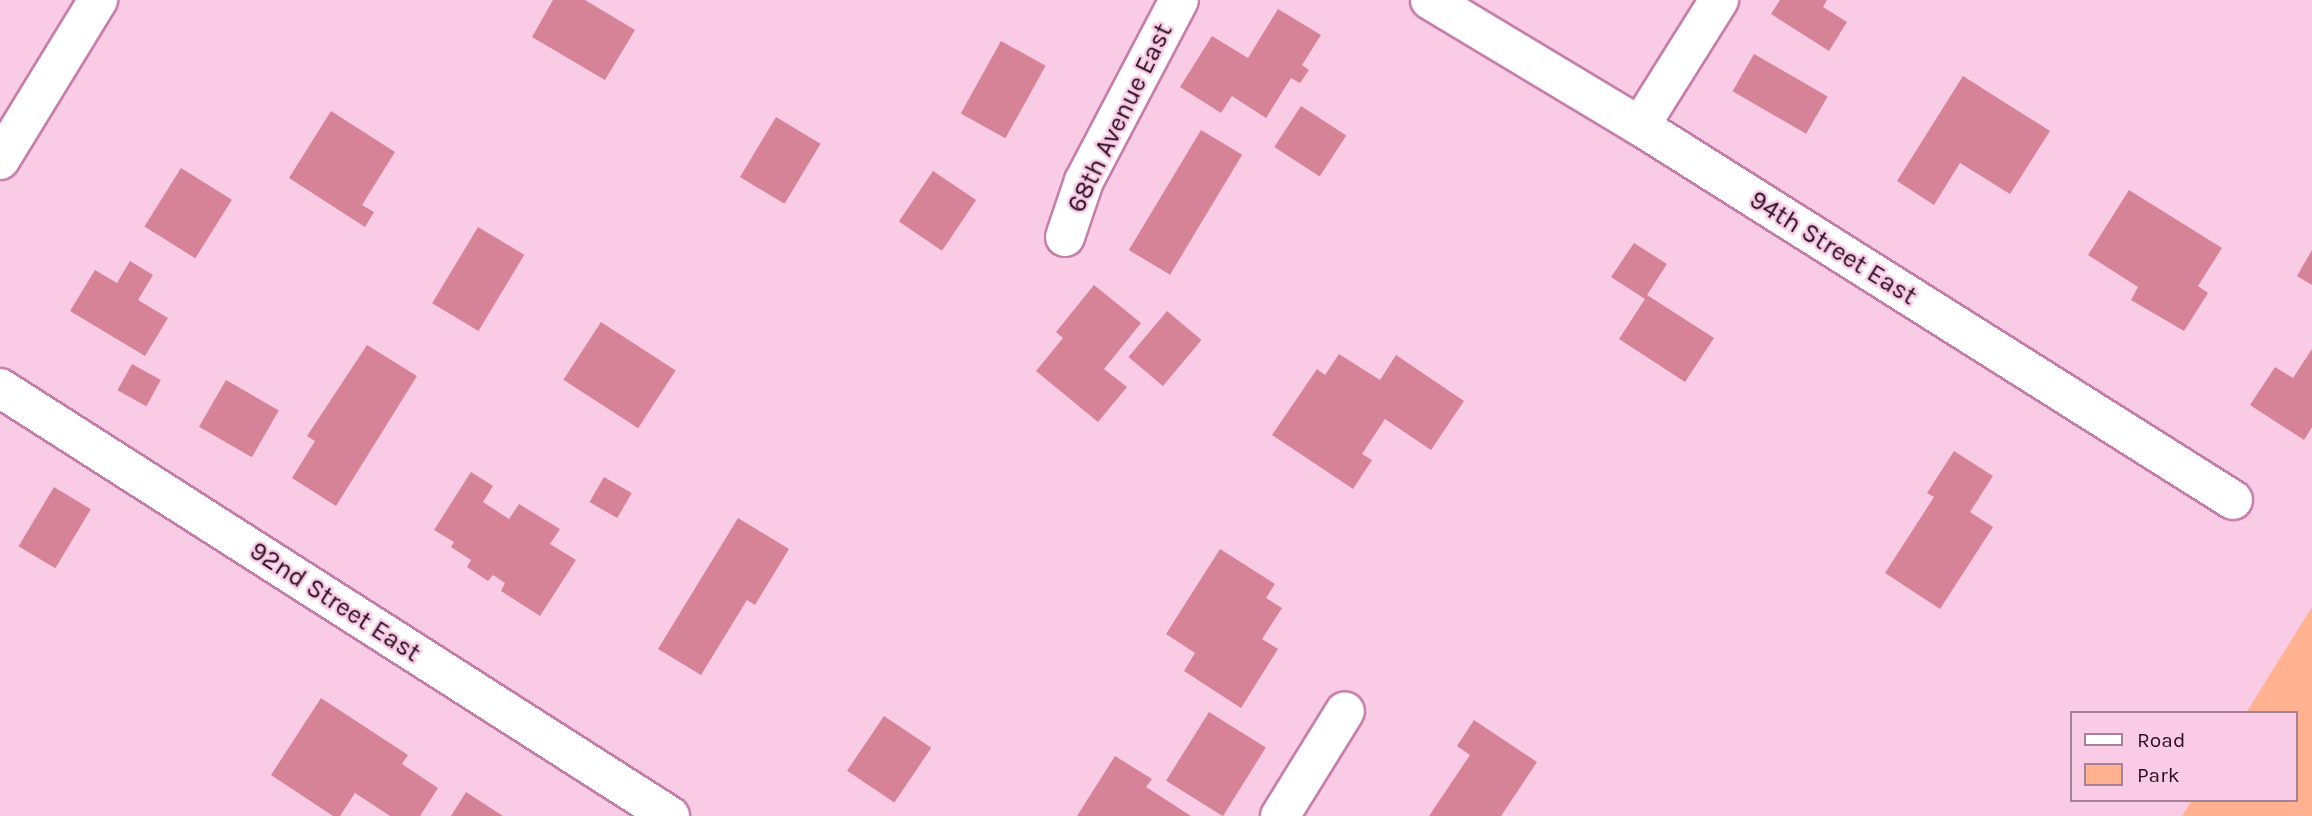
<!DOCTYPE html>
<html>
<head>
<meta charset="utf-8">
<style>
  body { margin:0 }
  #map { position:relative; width:2312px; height:816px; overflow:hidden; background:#f9cbe5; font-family:Karla,sans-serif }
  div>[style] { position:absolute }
  .green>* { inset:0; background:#ffb190 }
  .building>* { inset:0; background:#d68398; transform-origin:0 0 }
  .roads { filter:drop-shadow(2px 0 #c67ea9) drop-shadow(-2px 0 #c67ea9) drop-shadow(0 2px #c67ea9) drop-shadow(0 -2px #c67ea9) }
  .minor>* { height:38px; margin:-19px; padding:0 19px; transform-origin:19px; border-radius:19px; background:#fff }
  span { translate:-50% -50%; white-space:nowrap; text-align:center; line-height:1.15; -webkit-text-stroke:5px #f9cbe5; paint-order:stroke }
  .street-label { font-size:26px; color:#2a0f20 }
  .legend { position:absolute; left:2070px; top:711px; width:228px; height:91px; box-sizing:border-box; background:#f9cbe5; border:2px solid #a68096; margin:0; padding:9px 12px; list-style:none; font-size:21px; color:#2a0f20 }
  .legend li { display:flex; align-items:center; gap:14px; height:35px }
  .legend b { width:35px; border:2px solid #a68096 }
</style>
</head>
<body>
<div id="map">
  <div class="green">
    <div style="clip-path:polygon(2312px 607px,2312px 816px,2182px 816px,2192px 800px,2296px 800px,2296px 713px,2246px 713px)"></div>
  </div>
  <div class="building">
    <div style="clip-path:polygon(553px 0,585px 0,635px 30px,605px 80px,532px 37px)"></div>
    <div style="clip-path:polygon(1780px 0,1827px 0,1823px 7px,1847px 22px,1829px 51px,1771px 14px)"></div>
    <div style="clip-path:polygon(1278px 9px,1321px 35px,1302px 65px,1309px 70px,1300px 83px,1291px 78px,1266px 118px,1232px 96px,1221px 113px,1180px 87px,1212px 36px,1248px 58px)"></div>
    <div style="left:1001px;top:41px;width:51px;height:83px;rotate:29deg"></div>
    <div style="left:1754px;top:54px;width:85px;height:43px;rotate:30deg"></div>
    <div style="clip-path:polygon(1963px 76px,2050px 131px,2010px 194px,1960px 163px,1934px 205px,1897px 181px)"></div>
    <div style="left:1301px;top:106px;width:54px;height:49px;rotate:33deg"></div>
    <div style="clip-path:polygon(331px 111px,395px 152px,362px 205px,374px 212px,365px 227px,289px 178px)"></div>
    <div style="left:776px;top:117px;width:52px;height:70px;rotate:31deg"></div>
    <div style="left:1201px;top:130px;width:48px;height:140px;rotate:31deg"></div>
    <div style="left:181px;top:168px;width:60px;height:69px;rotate:32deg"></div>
    <div style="left:933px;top:171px;width:52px;height:61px;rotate:34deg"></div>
    <div style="clip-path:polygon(2129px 190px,2222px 248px,2198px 286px,2208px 293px,2184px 331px,2131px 300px,2138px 287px,2088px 255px)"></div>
    <div style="left:478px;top:227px;width:54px;height:89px;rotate:31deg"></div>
    <div style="clip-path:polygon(1634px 243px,1667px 264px,1647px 295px,1714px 338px,1685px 382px,1619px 339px,1645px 299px,1611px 277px)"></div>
    <div style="clip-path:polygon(2312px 250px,2312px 285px,2297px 276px)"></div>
    <div style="clip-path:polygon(130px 261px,153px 275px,138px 300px,168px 318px,145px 356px,70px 311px,95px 270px,117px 283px)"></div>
    <div style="clip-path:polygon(1094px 285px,1141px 323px,1104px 369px,1127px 387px,1098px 422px,1036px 371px,1063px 338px,1056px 332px)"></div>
    <div style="left:1167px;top:311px;width:45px;height:60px;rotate:40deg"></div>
    <div style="left:601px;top:322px;width:89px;height:69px;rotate:33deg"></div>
    <div style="clip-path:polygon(367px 345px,417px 376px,336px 506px,292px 478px,315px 441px,307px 436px)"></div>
    <div style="clip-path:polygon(2312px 349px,2312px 427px,2304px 440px,2250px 405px,2275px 367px,2293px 378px)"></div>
    <div style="clip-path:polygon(1339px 354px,1380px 380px,1396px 355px,1464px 401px,1431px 450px,1385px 419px,1362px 454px,1372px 460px,1353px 489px,1272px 435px,1317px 369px,1325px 375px)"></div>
    <div style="left:132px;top:364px;width:33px;height:30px;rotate:29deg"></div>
    <div style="left:226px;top:380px;width:61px;height:54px;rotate:30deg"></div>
    <div style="clip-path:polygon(1954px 451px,1993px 476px,1970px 512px,1993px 527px,1940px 609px,1885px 573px,1934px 497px,1927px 493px)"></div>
    <div style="clip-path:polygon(471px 472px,493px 486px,483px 502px,509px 519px,519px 504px,560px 529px,550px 544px,576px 560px,540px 616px,501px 591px,505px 583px,493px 575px,488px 581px,467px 567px,471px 560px,451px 547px,454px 542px,434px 530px)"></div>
    <div style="left:604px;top:477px;width:32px;height:29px;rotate:30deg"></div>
    <div style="left:54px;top:487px;width:43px;height:69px;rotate:31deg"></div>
    <div style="clip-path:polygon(738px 518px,789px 549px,755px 605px,747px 600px,701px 675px,658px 649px)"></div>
    <div style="clip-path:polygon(1220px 549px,1275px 584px,1266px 598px,1282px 608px,1262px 639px,1278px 649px,1241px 708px,1184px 671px,1195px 653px,1166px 634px)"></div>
    <div style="clip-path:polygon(321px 698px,408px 755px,402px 764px,438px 788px,420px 816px,390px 816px,355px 793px,340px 816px,333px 816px,271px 775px)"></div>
    <div style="left:1209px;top:712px;width:67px;height:81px;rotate:32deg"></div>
    <div style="left:884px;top:716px;width:57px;height:66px;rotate:34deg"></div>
    <div style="clip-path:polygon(1474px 720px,1537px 762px,1501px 816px,1429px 816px,1470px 755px,1457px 746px)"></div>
    <div style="clip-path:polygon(1115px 756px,1152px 779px,1146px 787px,1191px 816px,1077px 816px)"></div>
    <div style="clip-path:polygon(466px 792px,503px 816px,451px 816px)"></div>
  </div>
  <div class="roads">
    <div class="minor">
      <div style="left:1430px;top:0;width:245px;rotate:31deg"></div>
      <div style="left:1640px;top:126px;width:701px;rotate:32.24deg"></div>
      <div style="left:1640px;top:126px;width:149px;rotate:-57.9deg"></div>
      <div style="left:0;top:160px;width:188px;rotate:-58.5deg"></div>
      <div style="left:1065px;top:237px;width:59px;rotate:-71.3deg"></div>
      <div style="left:1084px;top:181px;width:204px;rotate:-62.3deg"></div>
      <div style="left:0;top:388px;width:795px;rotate:32.57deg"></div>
      <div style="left:1280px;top:816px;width:123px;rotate:-58.2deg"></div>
    </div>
  </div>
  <div class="street-label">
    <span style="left:1120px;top:118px;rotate:-64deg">68th Avenue East</span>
    <span style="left:1833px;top:248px;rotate:32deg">94th Street East</span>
    <span style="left:335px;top:602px;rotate:33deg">92nd Street East</span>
  </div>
  <ul class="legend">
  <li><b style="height:9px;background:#fff"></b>Road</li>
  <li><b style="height:19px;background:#ffb190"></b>Park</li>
  </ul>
</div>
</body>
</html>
